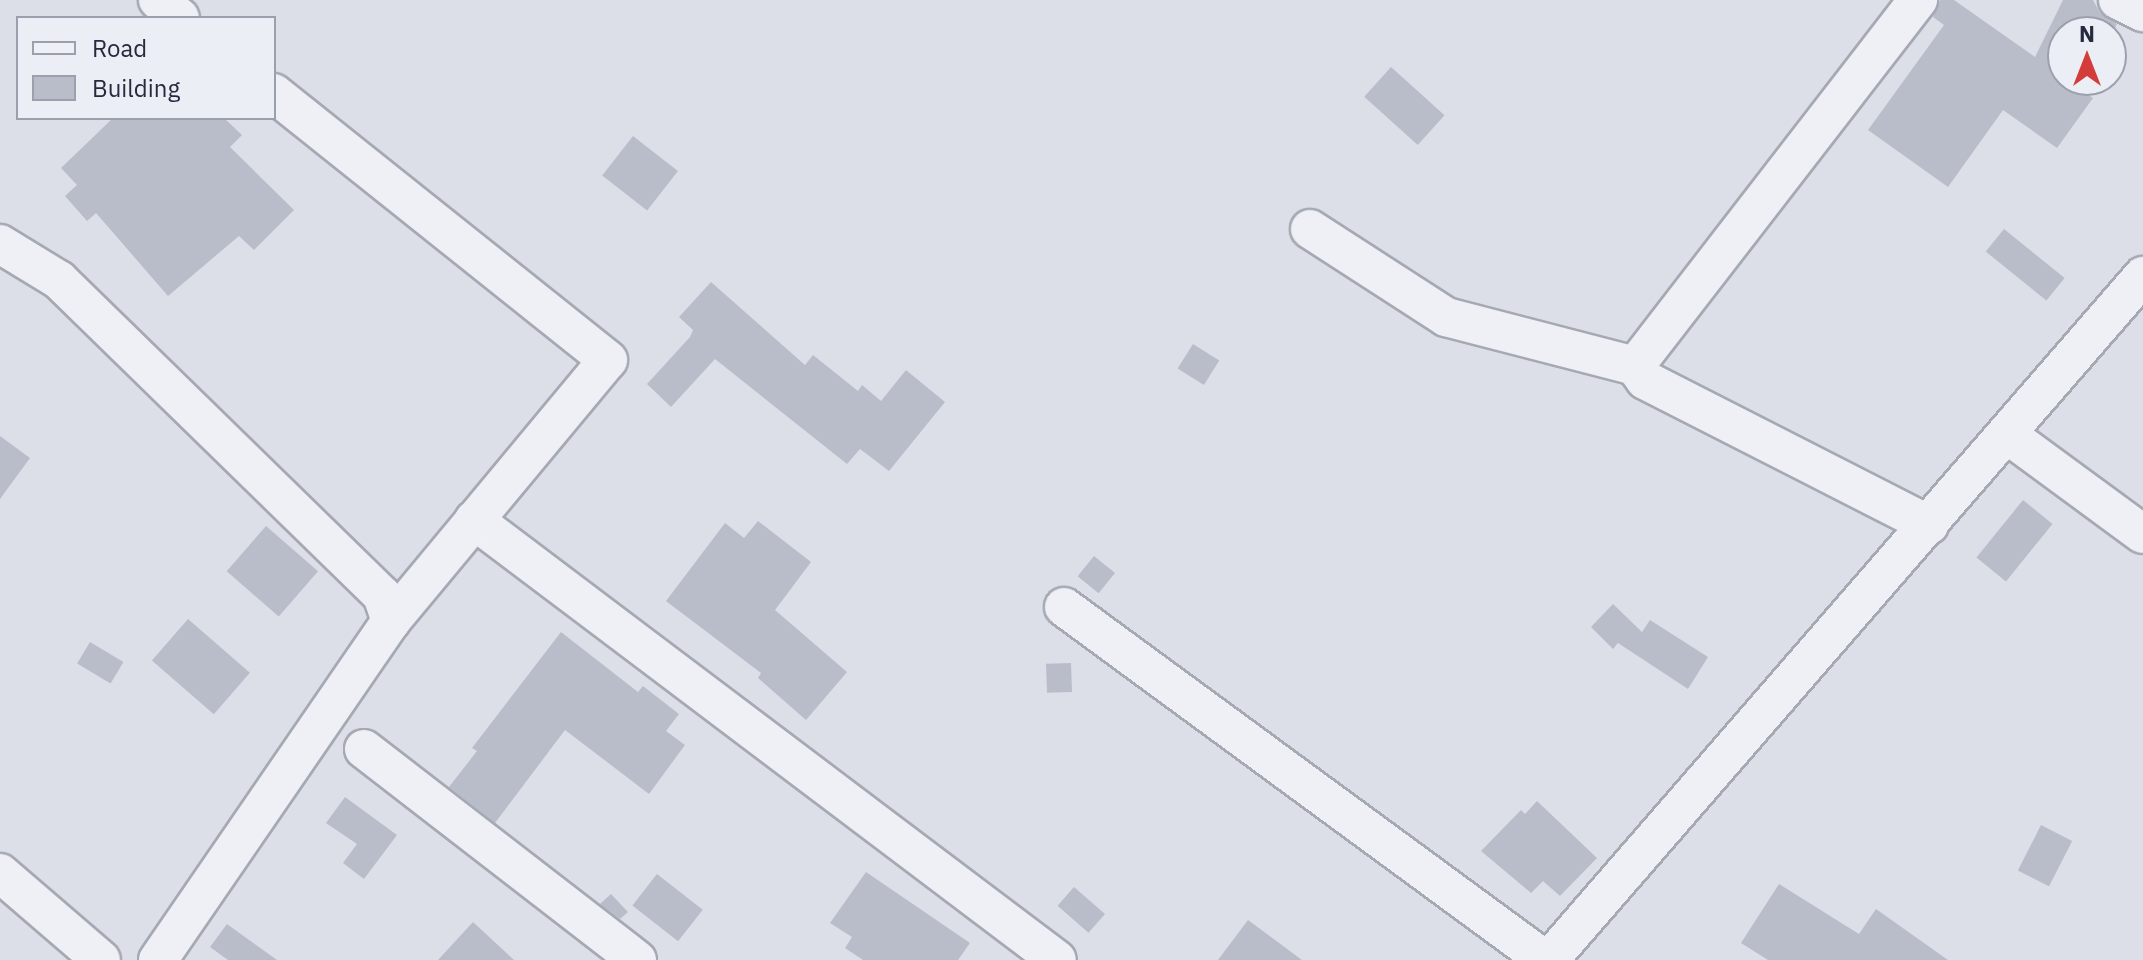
<!DOCTYPE html>
<html>
<head>
<meta charset="utf-8">
<style>
  body { margin:0 }
  #map { position:relative; width:2143px; height:960px; overflow:hidden; background:#dcdfe7; font-family:"IBM Plex Sans",sans-serif }
  div>[style] { position:absolute }
  .building>* { inset:0; background:#b9bdca; transform-origin:0 0 }
  .roads { filter:drop-shadow(2px 0 #a5a9b4) drop-shadow(-2px 0 #a5a9b4) drop-shadow(0 2px #a5a9b4) drop-shadow(0 -2px #a5a9b4) }
  .street>* { height:38px; margin:-19px; padding:0 19px; transform-origin:19px; border-radius:19px; background:#eff0f5 }
  span { translate:-50% -50%; white-space:nowrap; text-align:center; line-height:1.15; -webkit-text-stroke:6px #eceef5; paint-order:stroke }
  .legend { position:absolute; left:16px; top:16px; width:260px; height:104px; box-sizing:border-box; background:#eceef5; border:2px solid #9ca0ac; margin:0; padding:10px 14px; list-style:none; font-size:24px; color:#252a3e }
  .legend li { display:flex; align-items:center; gap:16px; height:40px }
  .legend b { width:40px; border:2px solid #9ca0ac }
  .north { position:absolute; left:2047px; top:16px; width:80px; height:80px; box-sizing:border-box; background:#eceef5; border:2px solid #9ca0ac; border-radius:50%; rotate:0deg; font-size:22px; font-weight:700; line-height:32px; text-align:center; color:#252a3e }
  .north::after { content:''; display:block; margin:auto; width:28px; height:36px; background:#d33c3a; clip-path:polygon(50% 0,100% 100%,50% 72%,0 100%) }
</style>
</head>
<body>
<div id="map">
  <div class="building">
    <div style="clip-path:polygon(1940px 0,1954px 0,2035px 57px,2063px 0,2093px 0,2100px 13px,2117px 24px,2111px 35px,2111px 32px,2063px 32px,2063px 80px,2089px 80px,2083px 91px,2093px 98px,2057px 148px,2003px 110px,1948px 187px,1868px 130px,1944px 25px,1933px 17px)"></div>
    <div style="left:1391px;top:67px;width:72px;height:40px;rotate:42deg"></div>
    <div style="clip-path:polygon(113px 118px,224px 118px,242px 135px,230px 147px,294px 210px,254px 250px,239px 236px,168px 296px,96px 213px,87px 221px,65px 196px,77px 185px,61px 168px)"></div>
    <div style="left:633px;top:136px;width:57px;height:50px;rotate:38deg"></div>
    <div style="left:2004px;top:229px;width:78px;height:29px;rotate:39deg"></div>
    <div style="clip-path:polygon(711px 282px,805px 365px,813px 355px,858px 391px,862px 385px,881px 401px,906px 370px,945px 402px,889px 471px,860px 449px,847px 464px,715px 359px,671px 407px,647px 384px,690px 337px,693px 330px,679px 317px)"></div>
    <div style="left:1193px;top:344px;width:31px;height:29px;rotate:32deg"></div>
    <div style="clip-path:polygon(0 436px,30px 458px,0 499px)"></div>
    <div style="left:2023px;top:500px;width:38px;height:74px;rotate:39deg"></div>
    <div style="clip-path:polygon(758px 521px,811px 562px,775px 610px,847px 672px,806px 720px,758px 678px,761px 673px,666px 601px,725px 523px,744px 538px)"></div>
    <div style="left:266px;top:526px;width:69px;height:60px;rotate:41deg"></div>
    <div style="left:1094px;top:556px;width:27px;height:26px;rotate:39deg"></div>
    <div style="clip-path:polygon(1613px 604px,1642px 632px,1650px 620px,1708px 657px,1688px 689px,1618px 643px,1613px 649px,1591px 627px)"></div>
    <div style="left:188px;top:619px;width:82px;height:55px;rotate:41deg"></div>
    <div style="clip-path:polygon(561px 632px,638px 692px,643px 686px,679px 714px,666px 731px,685px 745px,649px 794px,565px 730px,495px 823px,449px 787px,477px 751px,472px 748px)"></div>
    <div style="left:90px;top:642px;width:39px;height:25px;rotate:31deg"></div>
    <div style="left:1071px;top:663px;width:29px;height:25px;rotate:88deg"></div>
    <div style="clip-path:polygon(345px 797px,397px 835px,364px 879px,343px 863px,357px 844px,326px 823px)"></div>
    <div style="clip-path:polygon(1537px 801px,1597px 858px,1560px 896px,1543px 881px,1531px 893px,1481px 851px,1521px 810px,1525px 814px)"></div>
    <div style="left:2041px;top:825px;width:35px;height:51px;rotate:27deg"></div>
    <div style="clip-path:polygon(866px 872px,970px 943px,958px 960px,863px 960px,845px 948px,852px 937px,830px 923px)"></div>
    <div style="left:657px;top:874px;width:58px;height:40px;rotate:38deg"></div>
    <div style="clip-path:polygon(1779px 884px,1859px 934px,1876px 909px,1948px 960px,1768px 960px,1741px 943px)"></div>
    <div style="left:1074px;top:887px;width:41px;height:25px;rotate:41deg"></div>
    <div style="clip-path:polygon(611px 894px,628px 912px,620px 919px,600px 904px)"></div>
    <div style="clip-path:polygon(1248px 920px,1302px 960px,1218px 960px)"></div>
    <div style="clip-path:polygon(473px 922px,514px 960px,438px 960px)"></div>
    <div style="clip-path:polygon(227px 924px,277px 960px,228px 960px,210px 947px)"></div>
  </div>
  <div class="roads">
    <div class="street">
      <div style="left:158px;top:0;width:28px;rotate:39deg"></div>
      <div style="left:2118px;top:0;width:28px;rotate:26deg"></div>
      <div style="left:1310px;top:229px;width:162px;rotate:32.9deg"></div>
      <div style="left:1446px;top:317px;width:195px;rotate:14.5deg"></div>
      <div style="left:1635px;top:366px;width:17px;rotate:54deg"></div>
      <div style="left:1645px;top:380px;width:319px;rotate:27deg"></div>
      <div style="left:0;top:244px;width:69px;rotate:31.4deg"></div>
      <div style="left:59px;top:280px;width:451px;rotate:44.3deg"></div>
      <div style="left:382px;top:595px;width:28px;rotate:71deg"></div>
      <div style="left:1635px;top:366px;width:463px;rotate:-52.3deg"></div>
      <div style="left:2008px;top:435px;width:167px;rotate:36.3deg"></div>
      <div style="left:474px;top:520px;width:730px;rotate:37.04deg"></div>
      <div style="left:1064px;top:607px;width:597px;rotate:36.27deg"></div>
      <div style="left:364px;top:749px;width:345px;rotate:37.7deg"></div>
      <div style="left:0;top:873px;width:133px;rotate:40.7deg"></div>
      <div style="left:158px;top:960px;width:411px;rotate:-55.5deg"></div>
      <div style="left:391px;top:621px;width:339px;rotate:-50.3deg"></div>
      <div style="left:608px;top:360px;width:428px;rotate:-141.4deg"></div>
      <div style="left:1549px;top:960px;width:906px;rotate:-49.03deg"></div>
    </div>
  </div>
  <ul class="legend">
  <li><b style="height:10px;background:#eff0f5"></b>Road</li>
  <li><b style="height:22px;background:#b9bdca"></b>Building</li>
  </ul>
  <div class="north">N</div>
</div>
</body>
</html>
